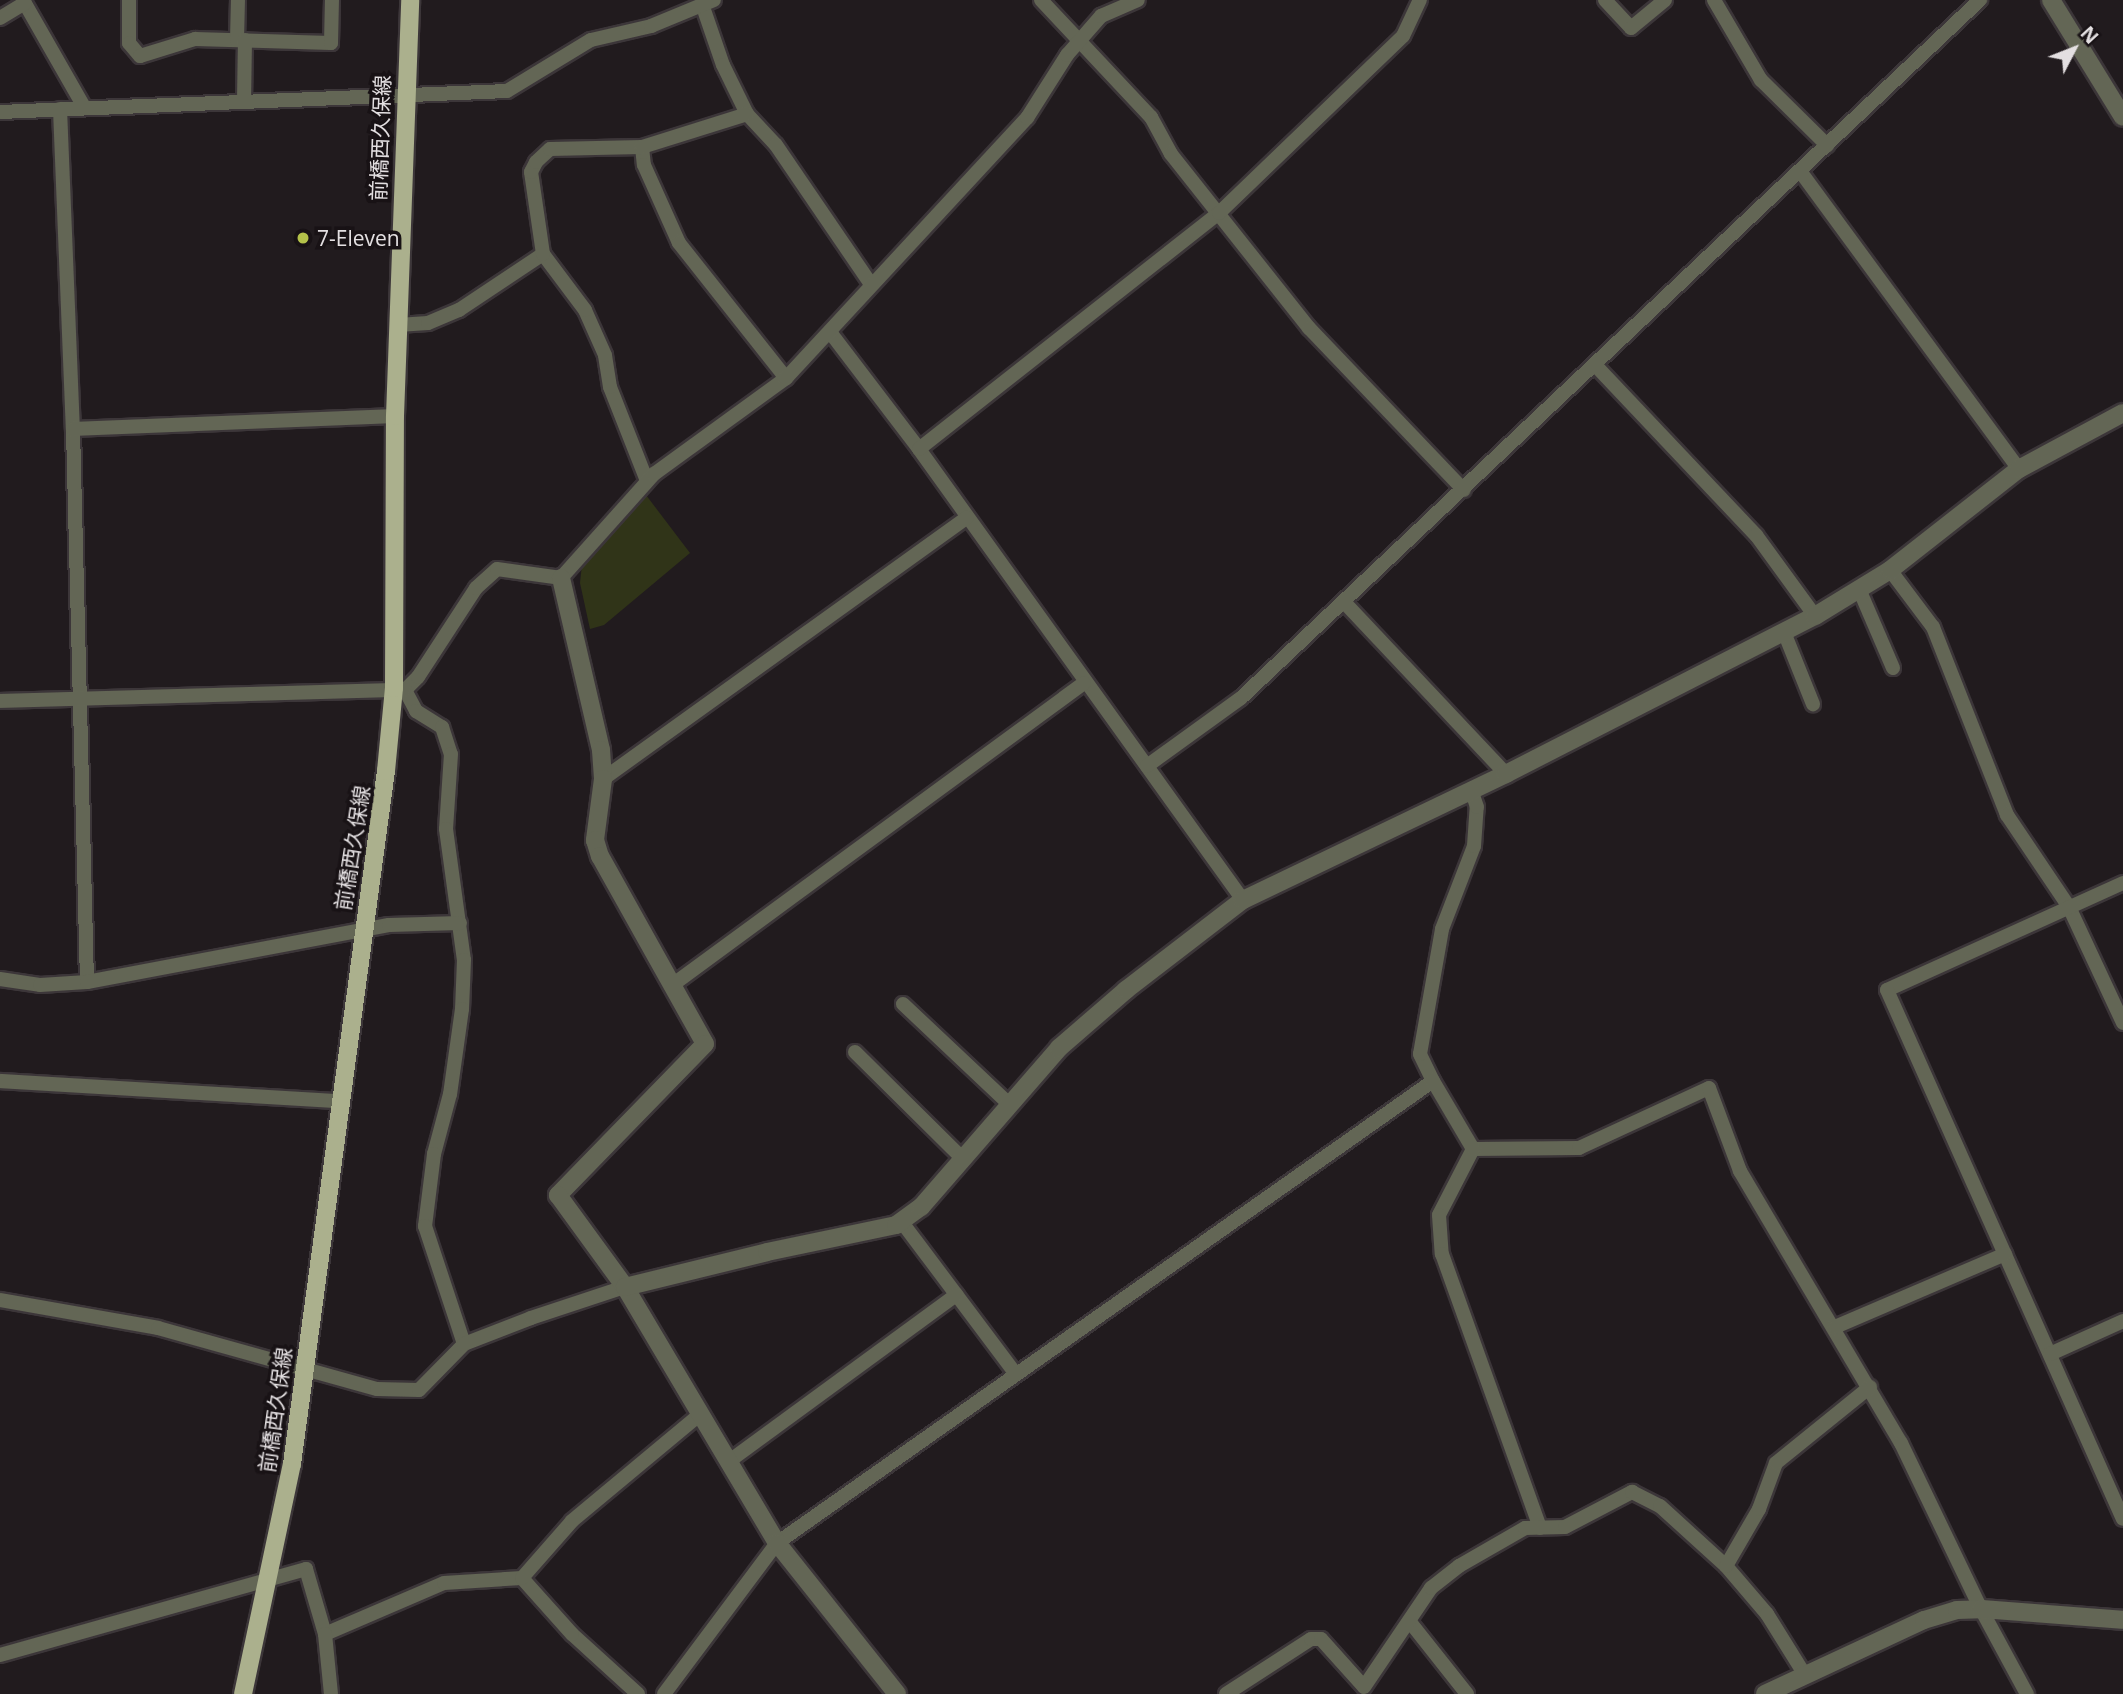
<!DOCTYPE html>
<html>
<head>
<meta charset="utf-8">
<style>
  body { margin:0 }
  #map { position:relative; width:2123px; height:1694px; overflow:hidden; background:#211b1e; font-family:"Open Sans","Noto Sans JP",sans-serif }
  div>[style] { position:absolute }
  .green>* { inset:0; background:#303418 }
  .roads { filter:drop-shadow(2px 0 #3c3639) drop-shadow(-2px 0 #3c3639) drop-shadow(0 2px #3c3639) drop-shadow(0 -2px #3c3639) }
  .minor>* { height:14px; margin:-7px; padding:0 7px; transform-origin:7px; border-radius:7px; background:#636655 }
  .tertiary>* { height:18px; margin:-9px; padding:0 9px; transform-origin:9px; border-radius:9px; background:#636655 }
  .primary>* { height:18px; margin:-9px; padding:0 9px; transform-origin:9px; border-radius:9px; background:#abb08d }
  .dots>* { width:19px; height:19px; translate:-50% -50%; box-sizing:border-box; border:4px solid #181215; border-radius:50% }
  span { translate:-50% -50%; white-space:nowrap; text-align:center; line-height:1.15; -webkit-text-stroke:7px #181215; paint-order:stroke }
  .street-label { font-size:21px; color:#e3dfe1 }
  .poi-label { font-size:21px; color:#e3dfe1 }
  .left { translate:0 -50%; text-align:left }
  .north { position:absolute; left:2039px; top:14px; width:70px; height:70px; -webkit-text-stroke:5px #181215; paint-order:stroke; rotate:48deg; font-size:19px; font-weight:700; line-height:28px; text-align:center; color:#e3dfe1 }
  .north::after { content:''; display:block; margin:auto; width:24px; height:32px; background:#e3dfe1; clip-path:polygon(50% 0,100% 100%,50% 72%,0 100%) }
</style>
</head>
<body>
<div id="map">
  <div class="green">
    <div style="clip-path:polygon(646px 495px,690px 553px,604px 625px,590px 629px,580px 583px,582px 564px)"></div>
  </div>
  <div class="roads">
    <div class="minor">
      <div style="left:23px;top:0;width:123px;rotate:60.3deg"></div>
      <div style="left:129px;top:0;width:43px;rotate:90deg"></div>
      <div style="left:129px;top:43px;width:17px;rotate:50deg"></div>
      <div style="left:140px;top:56px;width:58px;rotate:-17.2deg"></div>
      <div style="left:195px;top:39px;width:136px;rotate:1.7deg"></div>
      <div style="left:331px;top:43px;width:43px;rotate:-88.7deg"></div>
      <div style="left:1041px;top:0;width:161px;rotate:46.8deg"></div>
      <div style="left:1151px;top:117px;width:42px;rotate:61.6deg"></div>
      <div style="left:1171px;top:154px;width:222px;rotate:51.6deg"></div>
      <div style="left:1309px;top:328px;width:224px;rotate:46.3deg"></div>
      <div style="left:1605px;top:0;width:38px;rotate:47deg"></div>
      <div style="left:1631px;top:28px;width:44px;rotate:-39.5deg"></div>
      <div style="left:1714px;top:0;width:93px;rotate:59.6deg"></div>
      <div style="left:1761px;top:80px;width:93px;rotate:44.6deg"></div>
      <div style="left:703px;top:7px;width:61px;rotate:71deg"></div>
      <div style="left:723px;top:65px;width:55px;rotate:63.9deg"></div>
      <div style="left:747px;top:114px;width:42px;rotate:46.9deg"></div>
      <div style="left:776px;top:145px;width:167px;rotate:55.7deg"></div>
      <div style="left:0;top:18px;width:29px;rotate:-31deg"></div>
      <div style="left:237px;top:40px;width:40px;rotate:-88.6deg"></div>
      <div style="left:244px;top:102px;width:62px;rotate:-89.1deg"></div>
      <div style="left:60px;top:109px;width:320px;rotate:87.7deg"></div>
      <div style="left:73px;top:429px;width:553px;rotate:88.55deg"></div>
      <div style="left:0;top:112px;width:507px;rotate:-2.37deg"></div>
      <div style="left:507px;top:91px;width:98px;rotate:-31.3deg"></div>
      <div style="left:591px;top:40px;width:62px;rotate:-13.1deg"></div>
      <div style="left:651px;top:26px;width:68px;rotate:-22.4deg"></div>
      <div style="left:642px;top:147px;width:18px;rotate:84deg"></div>
      <div style="left:644px;top:165px;width:85px;rotate:65.8deg"></div>
      <div style="left:679px;top:243px;width:172px;rotate:51.6deg"></div>
      <div style="left:1800px;top:171px;width:370px;rotate:53.7deg"></div>
      <div style="left:398px;top:325px;width:30px;rotate:-4deg"></div>
      <div style="left:428px;top:323px;width:34px;rotate:-23deg"></div>
      <div style="left:459px;top:310px;width:101px;rotate:-33.7deg"></div>
      <div style="left:830px;top:332px;width:147px;rotate:52.7deg"></div>
      <div style="left:919px;top:449px;width:555px;rotate:54.31deg"></div>
      <div style="left:1596px;top:366px;width:233px;rotate:46.6deg"></div>
      <div style="left:1756px;top:535px;width:100px;rotate:53.9deg"></div>
      <div style="left:73px;top:429px;width:322px;rotate:-2.3deg"></div>
      <div style="left:919px;top:449px;width:382px;rotate:-38.2deg"></div>
      <div style="left:1219px;top:213px;width:255px;rotate:-43.9deg"></div>
      <div style="left:1403px;top:36px;width:40px;rotate:-65deg"></div>
      <div style="left:647px;top:481px;width:101px;rotate:-111.5deg"></div>
      <div style="left:610px;top:387px;width:32px;rotate:-99deg"></div>
      <div style="left:605px;top:355px;width:49px;rotate:-114deg"></div>
      <div style="left:585px;top:310px;width:70px;rotate:-126.9deg"></div>
      <div style="left:543px;top:254px;width:83px;rotate:-98.3deg"></div>
      <div style="left:531px;top:172px;width:11px;rotate:-63deg"></div>
      <div style="left:536px;top:162px;width:19px;rotate:-43deg"></div>
      <div style="left:550px;top:149px;width:92px;rotate:-1.2deg"></div>
      <div style="left:642px;top:147px;width:110px;rotate:-17.4deg"></div>
      <div style="left:1890px;top:570px;width:71px;rotate:53deg"></div>
      <div style="left:1933px;top:627px;width:202px;rotate:68.5deg"></div>
      <div style="left:2007px;top:815px;width:111px;rotate:56deg"></div>
      <div style="left:2069px;top:907px;width:128px;rotate:65deg"></div>
      <div style="left:1859px;top:589px;width:86px;rotate:66.7deg"></div>
      <div style="left:1344px;top:602px;width:236px;rotate:46.7deg"></div>
      <div style="left:1784px;top:632px;width:78px;rotate:68.1deg"></div>
      <div style="left:405px;top:690px;width:18px;rotate:-45deg"></div>
      <div style="left:418px;top:677px;width:106px;rotate:-56.9deg"></div>
      <div style="left:476px;top:588px;width:28px;rotate:-42deg"></div>
      <div style="left:497px;top:569px;width:65px;rotate:8deg"></div>
      <div style="left:561px;top:578px;width:140px;rotate:-48.2deg"></div>
      <div style="left:654px;top:474px;width:163px;rotate:-36deg"></div>
      <div style="left:786px;top:378px;width:355px;rotate:-47.2deg"></div>
      <div style="left:1027px;top:118px;width:75px;rotate:-57.6deg"></div>
      <div style="left:1067px;top:55px;width:52px;rotate:-48.9deg"></div>
      <div style="left:1101px;top:16px;width:40px;rotate:-23.4deg"></div>
      <div style="left:405px;top:690px;width:24px;rotate:62deg"></div>
      <div style="left:416px;top:711px;width:31px;rotate:32deg"></div>
      <div style="left:442px;top:727px;width:28px;rotate:72deg"></div>
      <div style="left:451px;top:754px;width:75px;rotate:93.8deg"></div>
      <div style="left:446px;top:829px;width:132px;rotate:82.2deg"></div>
      <div style="left:464px;top:960px;width:49px;rotate:92.3deg"></div>
      <div style="left:462px;top:1009px;width:86px;rotate:98deg"></div>
      <div style="left:450px;top:1094px;width:62px;rotate:104.9deg"></div>
      <div style="left:434px;top:1154px;width:73px;rotate:97.1deg"></div>
      <div style="left:425px;top:1226px;width:124px;rotate:71.7deg"></div>
      <div style="left:0;top:701px;width:404px;rotate:-1.6deg"></div>
      <div style="left:1147px;top:766px;width:116px;rotate:-35.9deg"></div>
      <div style="left:1241px;top:698px;width:1017px;rotate:-43.37deg"></div>
      <div style="left:603px;top:779px;width:448px;rotate:-35.7deg"></div>
      <div style="left:2123px;top:883px;width:259px;rotate:155.6deg"></div>
      <div style="left:1887px;top:990px;width:579px;rotate:65.96deg"></div>
      <div style="left:0;top:979px;width:40px;rotate:8.5deg"></div>
      <div style="left:40px;top:985px;width:47px;rotate:-3.7deg"></div>
      <div style="left:87px;top:982px;width:307px;rotate:-10.7deg"></div>
      <div style="left:389px;top:925px;width:71px;rotate:-1.6deg"></div>
      <div style="left:671px;top:986px;width:512px;rotate:-36.27deg"></div>
      <div style="left:903px;top:1004px;width:147px;rotate:43.3deg"></div>
      <div style="left:855px;top:1052px;width:152px;rotate:44.7deg"></div>
      <div style="left:0;top:1081px;width:341px;rotate:3.4deg"></div>
      <div style="left:1433px;top:1081px;width:30px;rotate:-116deg"></div>
      <div style="left:1420px;top:1054px;width:127px;rotate:-80deg"></div>
      <div style="left:1442px;top:929px;width:89px;rotate:-68.9deg"></div>
      <div style="left:1474px;top:846px;width:39px;rotate:-86deg"></div>
      <div style="left:1477px;top:807px;width:18px;rotate:-109deg"></div>
      <div style="left:1473px;top:1149px;width:106px;rotate:-0.5deg"></div>
      <div style="left:1579px;top:1148px;width:143px;rotate:-24.8deg"></div>
      <div style="left:1709px;top:1088px;width:89px;rotate:69.5deg"></div>
      <div style="left:1740px;top:1171px;width:316px;rotate:59.4deg"></div>
      <div style="left:1901px;top:1443px;width:184px;rotate:64.3deg"></div>
      <div style="left:1981px;top:1609px;width:97px;rotate:61.6deg"></div>
      <div style="left:1473px;top:1149px;width:74px;rotate:117.3deg"></div>
      <div style="left:1439px;top:1215px;width:39px;rotate:86deg"></div>
      <div style="left:1442px;top:1254px;width:291px;rotate:70.3deg"></div>
      <div style="left:901px;top:1221px;width:191px;rotate:53.1deg"></div>
      <div style="left:0;top:1300px;width:160px;rotate:10deg"></div>
      <div style="left:158px;top:1328px;width:227px;rotate:15.6deg"></div>
      <div style="left:377px;top:1389px;width:42px;rotate:1.4deg"></div>
      <div style="left:419px;top:1390px;width:64px;rotate:-45.6deg"></div>
      <div style="left:464px;top:1344px;width:72px;rotate:-21.2deg"></div>
      <div style="left:531px;top:1318px;width:99px;rotate:-18.3deg"></div>
      <div style="left:1835px;top:1327px;width:185px;rotate:-23.2deg"></div>
      <div style="left:2050px;top:1354px;width:80px;rotate:-24.3deg"></div>
      <div style="left:728px;top:1462px;width:283px;rotate:-36.2deg"></div>
      <div style="left:1726px;top:1566px;width:63px;rotate:49.5deg"></div>
      <div style="left:1767px;top:1614px;width:72px;rotate:58.1deg"></div>
      <div style="left:1410px;top:1622px;width:92px;rotate:51.6deg"></div>
      <div style="left:325px;top:1634px;width:129px;rotate:-23.2deg"></div>
      <div style="left:444px;top:1583px;width:78px;rotate:-3.7deg"></div>
      <div style="left:0;top:1655px;width:318px;rotate:-15.7deg"></div>
      <div style="left:306px;top:1569px;width:68px;rotate:73.7deg"></div>
      <div style="left:325px;top:1634px;width:60px;rotate:84.3deg"></div>
      <div style="left:638px;top:1694px;width:89px;rotate:-137.7deg"></div>
      <div style="left:572px;top:1634px;width:75px;rotate:-131.8deg"></div>
      <div style="left:522px;top:1578px;width:76px;rotate:-48.7deg"></div>
      <div style="left:572px;top:1521px;width:165px;rotate:-39.8deg"></div>
      <div style="left:664px;top:1694px;width:189px;rotate:-53.2deg"></div>
      <div style="left:777px;top:1543px;width:802px;rotate:-35.16deg"></div>
      <div style="left:1433px;top:1081px;width:79px;rotate:59.5deg"></div>
      <div style="left:1226px;top:1694px;width:101px;rotate:-32.9deg"></div>
      <div style="left:1311px;top:1639px;width:10px"></div>
      <div style="left:1321px;top:1639px;width:64px;rotate:48.1deg"></div>
      <div style="left:1364px;top:1687px;width:120px;rotate:-55.9deg"></div>
      <div style="left:1431px;top:1588px;width:36px;rotate:-38deg"></div>
      <div style="left:1459px;top:1566px;width:76px;rotate:-29.9deg"></div>
      <div style="left:1525px;top:1528px;width:40px;rotate:-1.4deg"></div>
      <div style="left:1565px;top:1527px;width:76px;rotate:-27.6deg"></div>
      <div style="left:1632px;top:1492px;width:31px;rotate:27deg"></div>
      <div style="left:1660px;top:1506px;width:89px;rotate:42.3deg"></div>
      <div style="left:1726px;top:1566px;width:66px;rotate:-59.9deg"></div>
      <div style="left:1759px;top:1509px;width:49px;rotate:-69.7deg"></div>
      <div style="left:1776px;top:1463px;width:121px;rotate:-39deg"></div>
    </div>
    <div class="tertiary">
      <div style="left:2051px;top:0;width:137px;rotate:58.4deg"></div>
      <div style="left:561px;top:578px;width:177px;rotate:76.9deg"></div>
      <div style="left:601px;top:750px;width:29px;rotate:86deg"></div>
      <div style="left:603px;top:779px;width:62px;rotate:97.5deg"></div>
      <div style="left:595px;top:840px;width:17px;rotate:73deg"></div>
      <div style="left:600px;top:856px;width:215px;rotate:60.8deg"></div>
      <div style="left:705px;top:1044px;width:211px;rotate:134.2deg"></div>
      <div style="left:558px;top:1195px;width:114px;rotate:53.9deg"></div>
      <div style="left:625px;top:1287px;width:298px;rotate:59.3deg"></div>
      <div style="left:777px;top:1543px;width:193px;rotate:51.5deg"></div>
      <div style="left:625px;top:1287px;width:146px;rotate:-13.8deg"></div>
      <div style="left:767px;top:1252px;width:132px;rotate:-11.8deg"></div>
      <div style="left:896px;top:1225px;width:31px;rotate:-36deg"></div>
      <div style="left:921px;top:1207px;width:211px;rotate:-49deg"></div>
      <div style="left:1059px;top:1048px;width:89px;rotate:-40.9deg"></div>
      <div style="left:1126px;top:990px;width:148px;rotate:-37.6deg"></div>
      <div style="left:1243px;top:900px;width:292px;rotate:-25.6deg"></div>
      <div style="left:1506px;top:774px;width:347px;rotate:-27.1deg"></div>
      <div style="left:1815px;top:616px;width:88px;rotate:-31.5deg"></div>
      <div style="left:1890px;top:570px;width:164px;rotate:-38.1deg"></div>
      <div style="left:2019px;top:469px;width:118px;rotate:-28.3deg"></div>
      <div style="left:1765px;top:1694px;width:175px;rotate:-25deg"></div>
      <div style="left:1924px;top:1620px;width:34px;rotate:-17deg"></div>
      <div style="left:1957px;top:1610px;width:24px;rotate:-2deg"></div>
      <div style="left:1981px;top:1609px;width:142px;rotate:4.4deg"></div>
    </div>
    <div class="primary">
      <div style="left:243px;top:1694px;width:235px;rotate:-78deg"></div>
      <div style="left:292px;top:1464px;width:699px;rotate:-82.28deg"></div>
      <div style="left:386px;top:771px;width:83px;rotate:-84.5deg"></div>
      <div style="left:394px;top:688px;width:272px;rotate:-89.8deg"></div>
      <div style="left:395px;top:416px;width:416px;rotate:-87.9deg"></div>
    </div>
  </div>
  <div class="dots">
    <div style="left:303px;top:238px;background:#b4c24a"></div>
  </div>
  <div class="street-label">
    <span style="left:380px;top:138px;rotate:-88deg">前橋西久保線</span>
    <span style="left:352px;top:848px;rotate:-81deg">前橋西久保線</span>
    <span style="left:275px;top:1410px;rotate:-82deg">前橋西久保線</span>
  </div>
  <div class="poi-label">
    <span class="left" style="left:317px;top:238px">7-Eleven</span>
  </div>
  <div class="north">N</div>
</div>
</body>
</html>
